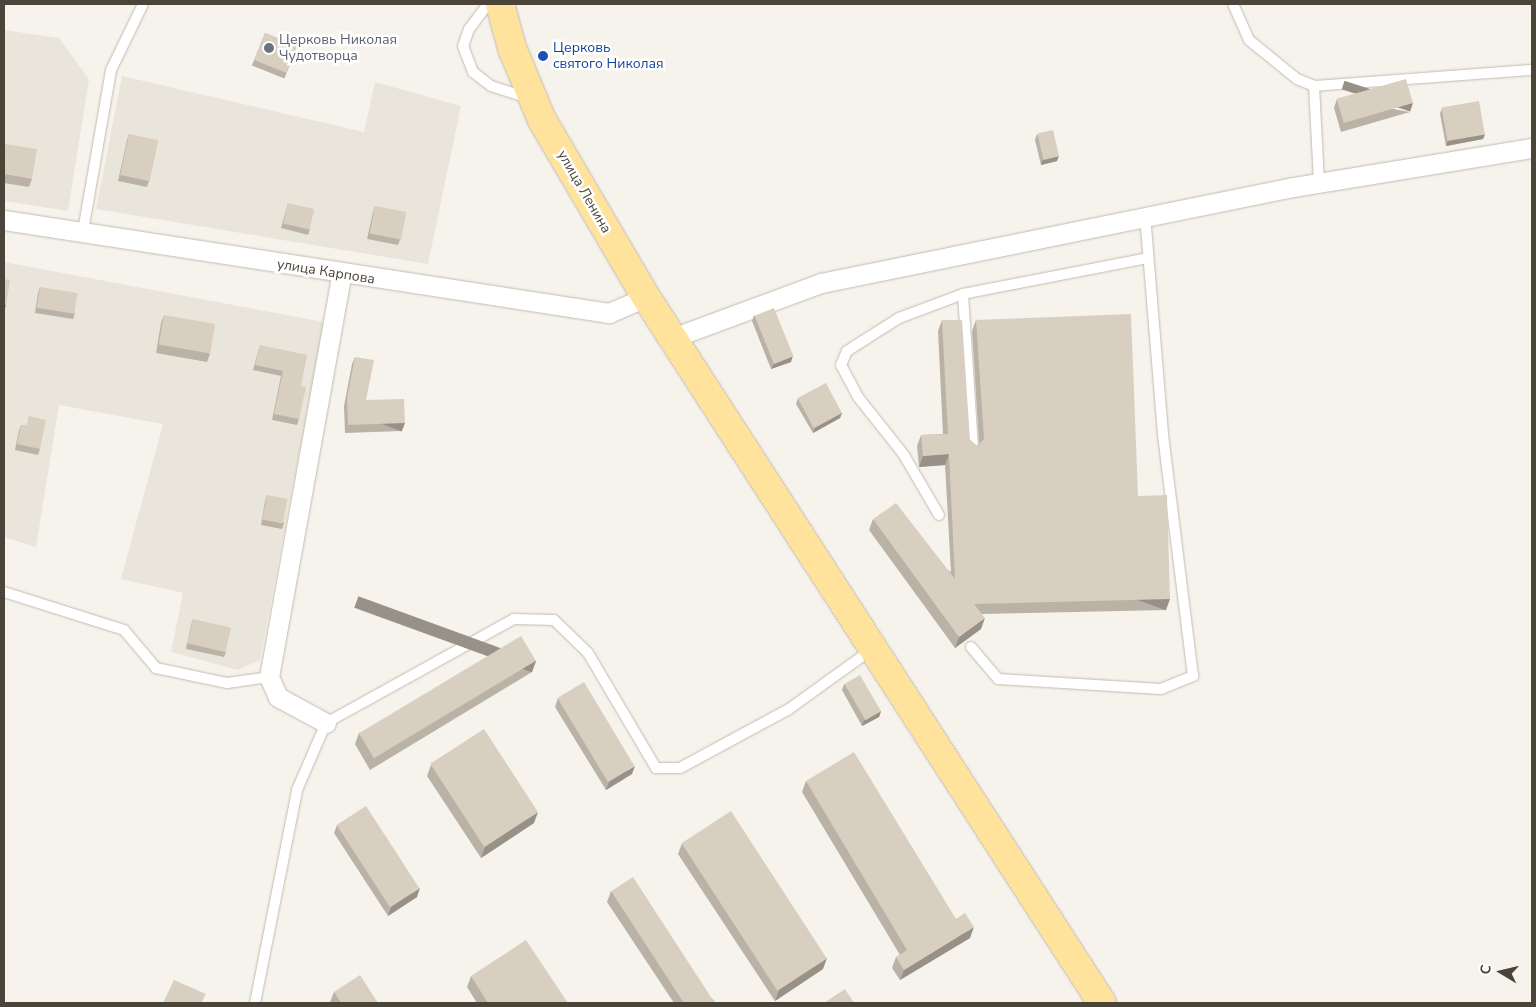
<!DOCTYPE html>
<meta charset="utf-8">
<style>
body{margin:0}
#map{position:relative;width:1536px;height:1007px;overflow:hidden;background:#f6f3ec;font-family:"Nunito Sans",sans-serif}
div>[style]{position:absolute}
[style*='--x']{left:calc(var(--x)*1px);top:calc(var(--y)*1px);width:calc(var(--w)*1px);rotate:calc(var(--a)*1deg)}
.residential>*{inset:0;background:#eae5da}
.roads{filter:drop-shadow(0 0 1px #c2bbae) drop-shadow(0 0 1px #c2bbae)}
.service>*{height:10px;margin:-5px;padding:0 5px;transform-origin:5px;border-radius:5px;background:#fff}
.minor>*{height:19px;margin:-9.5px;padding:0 9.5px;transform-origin:9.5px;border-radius:9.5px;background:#fff}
.primary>*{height:28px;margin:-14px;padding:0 14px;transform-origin:14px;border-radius:14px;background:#ffe39c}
.wall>*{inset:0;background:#bab2a6;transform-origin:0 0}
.shaded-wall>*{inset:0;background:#979187;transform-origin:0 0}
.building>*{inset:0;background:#d8cfc1;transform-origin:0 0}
.dots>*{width:14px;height:14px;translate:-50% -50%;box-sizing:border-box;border:2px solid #fff;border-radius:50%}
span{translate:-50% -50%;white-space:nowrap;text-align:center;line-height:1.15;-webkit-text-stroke:5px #fff;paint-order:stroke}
.worship-label{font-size:14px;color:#5b616d}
.left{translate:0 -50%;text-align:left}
.transit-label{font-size:14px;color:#164399}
.street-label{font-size:14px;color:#4b4439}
.frame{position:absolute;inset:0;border:5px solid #4b4439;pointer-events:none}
.north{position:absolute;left:1476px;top:947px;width:50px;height:50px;-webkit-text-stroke:4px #fff;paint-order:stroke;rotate:279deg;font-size:14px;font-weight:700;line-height:20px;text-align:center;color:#4b4439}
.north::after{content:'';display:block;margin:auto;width:18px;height:22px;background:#4b4439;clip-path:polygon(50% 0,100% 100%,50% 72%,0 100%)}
</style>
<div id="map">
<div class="residential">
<div style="clip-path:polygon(4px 30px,59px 38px,89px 79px,68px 211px,4px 201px)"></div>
<div style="clip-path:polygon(122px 76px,364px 132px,375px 82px,461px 106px,428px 264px,96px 209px)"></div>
<div style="clip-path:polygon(4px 262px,324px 322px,260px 660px,238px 670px,171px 652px,183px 593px,121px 579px,163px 424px,59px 405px,36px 547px,4px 537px)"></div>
</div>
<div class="roads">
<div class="service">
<div style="--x:488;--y:4;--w:31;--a:127"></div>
<div style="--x:469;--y:29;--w:18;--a:109"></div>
<div style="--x:463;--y:46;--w:28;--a:69"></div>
<div style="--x:473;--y:72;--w:23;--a:38"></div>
<div style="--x:491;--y:86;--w:40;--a:18"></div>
<div style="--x:1233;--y:4;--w:39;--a:66"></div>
<div style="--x:1249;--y:40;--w:62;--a:39.1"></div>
<div style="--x:1297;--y:79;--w:18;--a:22"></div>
<div style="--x:1314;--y:86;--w:219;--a:-4.2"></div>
<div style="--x:1314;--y:86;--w:97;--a:87"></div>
<div style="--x:83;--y:231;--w:163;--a:-80.1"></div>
<div style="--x:111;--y:70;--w:73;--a:-64.1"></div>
<div style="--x:963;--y:294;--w:156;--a:86.3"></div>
<div style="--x:939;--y:515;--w:69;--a:-120.3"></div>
<div style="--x:904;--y:455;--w:74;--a:-128.4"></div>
<div style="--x:858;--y:397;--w:36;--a:-118"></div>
<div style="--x:841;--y:365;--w:15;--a:-67"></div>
<div style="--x:847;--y:351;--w:62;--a:-32.4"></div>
<div style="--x:899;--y:318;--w:68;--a:-20.6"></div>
<div style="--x:963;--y:294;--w:188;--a:-11"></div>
<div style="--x:4;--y:592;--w:126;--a:17.6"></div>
<div style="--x:124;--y:630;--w:50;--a:49.9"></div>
<div style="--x:156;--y:668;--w:73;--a:11.9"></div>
<div style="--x:227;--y:683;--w:42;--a:-8.1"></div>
<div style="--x:971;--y:647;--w:42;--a:49.8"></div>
<div style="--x:998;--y:679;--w:163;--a:3.5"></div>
<div style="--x:1161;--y:689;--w:35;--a:-22"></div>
<div style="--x:1193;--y:676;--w:244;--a:-97.1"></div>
<div style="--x:1163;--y:434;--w:218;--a:-94.7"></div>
<div style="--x:255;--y:1003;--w:217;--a:-78.8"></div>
<div style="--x:297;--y:790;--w:73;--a:-66.6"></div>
<div style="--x:326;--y:723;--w:215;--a:-29"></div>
<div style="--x:514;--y:619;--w:40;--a:1.4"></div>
<div style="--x:554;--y:620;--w:47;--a:44.1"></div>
<div style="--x:588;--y:653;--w:134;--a:59.4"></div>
<div style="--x:656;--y:768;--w:24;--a:0"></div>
<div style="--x:680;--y:768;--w:124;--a:-28.4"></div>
<div style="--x:789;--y:709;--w:101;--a:-35.7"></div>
</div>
<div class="minor">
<div style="--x:4;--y:220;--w:612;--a:8.74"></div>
<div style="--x:609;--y:313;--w:40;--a:-23.4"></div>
<div style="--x:672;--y:338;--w:159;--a:-20.3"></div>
<div style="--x:821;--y:283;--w:482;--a:-11.5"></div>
<div style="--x:1293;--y:187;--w:242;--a:-9.3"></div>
<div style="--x:326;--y:723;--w:55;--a:-151.6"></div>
<div style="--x:278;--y:697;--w:22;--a:-114"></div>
<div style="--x:269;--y:677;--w:408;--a:-79.8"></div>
</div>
<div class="primary">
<div style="--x:500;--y:4;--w:46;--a:74.7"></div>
<div style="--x:512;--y:48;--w:78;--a:67.4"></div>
<div style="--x:542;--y:120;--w:205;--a:59.6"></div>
<div style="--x:646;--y:297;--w:840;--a:57.14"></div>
</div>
</div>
<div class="wall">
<div style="left:265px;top:33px;width:35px;height:35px;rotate:22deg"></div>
<div style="clip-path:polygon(1337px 99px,1410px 112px,1341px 132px,1334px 108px)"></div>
<div style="clip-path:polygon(1442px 108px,1485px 134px,1483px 139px,1446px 146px,1440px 114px)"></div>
<div style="clip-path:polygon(129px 134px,149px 181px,147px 187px,118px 181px,127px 140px)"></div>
<div style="clip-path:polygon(1037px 134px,1057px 161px,1041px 165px,1035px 140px)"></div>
<div style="clip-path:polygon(4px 144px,32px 179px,29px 187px,4px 183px)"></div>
<div style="clip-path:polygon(288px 203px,310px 229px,308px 235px,281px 228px)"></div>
<div style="clip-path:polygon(375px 206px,400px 240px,398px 245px,367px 239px,373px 212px)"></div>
<div style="clip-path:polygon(40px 287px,75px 313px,73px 319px,35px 313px,38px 293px)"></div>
<div style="clip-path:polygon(164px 315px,210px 354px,207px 362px,156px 353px,161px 323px)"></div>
<div style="clip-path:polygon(754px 315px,791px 362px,771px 369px,752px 321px)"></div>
<div style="clip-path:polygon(942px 320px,970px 440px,977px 446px,979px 443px,972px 331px,976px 320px,1138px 496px,1166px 610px,982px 614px,981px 629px,955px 648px,869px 530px,873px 519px,951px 572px,945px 465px,919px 467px,917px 446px,921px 435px,943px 434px,938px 331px)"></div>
<div style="clip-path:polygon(260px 345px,301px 386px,299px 419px,297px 425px,272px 420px,281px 376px,253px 370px)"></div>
<div style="clip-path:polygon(355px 357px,366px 400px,402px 431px,345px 433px,344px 406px,352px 364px)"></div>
<div style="clip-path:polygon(798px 398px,842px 413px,840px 418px,813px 433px,796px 404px)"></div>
<div style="clip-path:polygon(29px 416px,40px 449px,38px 455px,15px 450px,19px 430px,21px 425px,27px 426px)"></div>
<div style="clip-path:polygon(267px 495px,284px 523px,282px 529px,261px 525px,265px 501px)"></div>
<div style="clip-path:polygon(193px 619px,226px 652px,224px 657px,186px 649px,191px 625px)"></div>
<div style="clip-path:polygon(536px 661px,532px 672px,370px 770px,355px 744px,359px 733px)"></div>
<div style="clip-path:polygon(844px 684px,881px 711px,879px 717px,862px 726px,842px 690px)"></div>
<div style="clip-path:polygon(558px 698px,632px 774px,606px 790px,555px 707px)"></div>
<div style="clip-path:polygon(431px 765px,534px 823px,481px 858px,427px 776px)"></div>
<div style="clip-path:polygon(806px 781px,956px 919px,970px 938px,900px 980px,892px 968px,896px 957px,900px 955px,802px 792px)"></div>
<div style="clip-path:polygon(337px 825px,417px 897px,388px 916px,334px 833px)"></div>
<div style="clip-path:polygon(682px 843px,823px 969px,775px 1001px,678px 854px)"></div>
<div style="clip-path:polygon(611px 891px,716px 1003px,674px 1003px,607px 902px)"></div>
<div style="clip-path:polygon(471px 976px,568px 1003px,477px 1003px,467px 987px)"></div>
<div style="clip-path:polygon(334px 992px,378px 1003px,330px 1003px,330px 1002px)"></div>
</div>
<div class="shaded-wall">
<div style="left:1413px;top:103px;width:9px;height:72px;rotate:108deg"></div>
<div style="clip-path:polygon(1485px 134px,1483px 139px,1446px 146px,1448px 140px)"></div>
<div style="clip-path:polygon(1059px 156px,1057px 161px,1041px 165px,1043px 159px)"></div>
<div style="clip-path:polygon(4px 305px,6px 305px,4px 311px)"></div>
<div style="clip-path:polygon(793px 356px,791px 362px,771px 369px,774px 364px)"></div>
<div style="clip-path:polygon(842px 413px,840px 418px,813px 433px,815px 428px)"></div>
<div style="left:405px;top:423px;width:9px;height:57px;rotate:111deg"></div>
<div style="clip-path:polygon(949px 454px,945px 465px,919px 467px,923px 456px)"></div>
<div style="left:1170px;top:599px;width:12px;height:196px;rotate:110deg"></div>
<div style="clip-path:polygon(985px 618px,981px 629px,955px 648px,959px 637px)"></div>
<div style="left:536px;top:661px;width:12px;height:189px;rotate:110deg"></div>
<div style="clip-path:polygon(881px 711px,879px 717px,862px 726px,864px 720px)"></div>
<div style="clip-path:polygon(635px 766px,632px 774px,606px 790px,609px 782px)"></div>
<div style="clip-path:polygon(538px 812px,534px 823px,481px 858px,485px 847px)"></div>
<div style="clip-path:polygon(420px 888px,417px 897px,388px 916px,391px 907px)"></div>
<div style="clip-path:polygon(974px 927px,970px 938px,900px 980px,904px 970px)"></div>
<div style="clip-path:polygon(827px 958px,823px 969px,775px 1001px,779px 990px)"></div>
</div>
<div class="building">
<div style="left:265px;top:33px;width:35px;height:29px;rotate:22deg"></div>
<div style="left:1406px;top:79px;width:25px;height:72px;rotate:74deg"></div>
<div style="left:1479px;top:101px;width:34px;height:38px;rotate:80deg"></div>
<div style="left:1053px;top:130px;width:27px;height:16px;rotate:77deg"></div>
<div style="left:129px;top:134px;width:30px;height:42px;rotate:12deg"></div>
<div style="clip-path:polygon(4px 144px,37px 149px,32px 179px,4px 174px)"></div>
<div style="left:288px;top:203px;width:27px;height:21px;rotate:13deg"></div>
<div style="left:375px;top:206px;width:32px;height:28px;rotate:11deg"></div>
<div style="clip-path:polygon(4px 279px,10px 280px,6px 305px,4px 305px)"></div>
<div style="left:40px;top:287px;width:38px;height:21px;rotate:9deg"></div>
<div style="left:774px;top:308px;width:52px;height:21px;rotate:68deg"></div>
<div style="clip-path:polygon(1131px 314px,1138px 496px,1167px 495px,1170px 599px,974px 604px,985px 618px,959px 637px,873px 519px,896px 503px,955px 579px,949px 454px,923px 456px,921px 435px,948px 434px,942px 320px,962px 320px,970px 440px,977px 446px,984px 439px,976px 320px)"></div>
<div style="left:164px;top:315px;width:52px;height:30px;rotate:10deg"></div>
<div style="clip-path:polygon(260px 345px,307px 355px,301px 386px,306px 387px,299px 419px,274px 414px,283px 371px,255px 365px)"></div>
<div style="clip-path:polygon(355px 357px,374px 360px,366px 400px,404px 399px,405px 423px,348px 425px,347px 398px)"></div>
<div style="left:826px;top:383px;width:34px;height:32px;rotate:62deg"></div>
<div style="clip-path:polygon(29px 416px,46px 420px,40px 449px,17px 444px,21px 425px,27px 426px)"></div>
<div style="left:267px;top:495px;width:21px;height:25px;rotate:11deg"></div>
<div style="left:193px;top:619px;width:39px;height:25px;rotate:13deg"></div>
<div style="left:521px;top:636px;width:29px;height:189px;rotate:59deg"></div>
<div style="left:860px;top:675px;width:42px;height:18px;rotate:60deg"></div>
<div style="left:584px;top:682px;width:98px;height:31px;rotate:59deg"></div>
<div style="left:484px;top:729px;width:99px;height:64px;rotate:57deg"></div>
<div style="clip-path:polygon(854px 752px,956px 919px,965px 913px,974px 927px,904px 970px,896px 957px,907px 950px,806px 781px)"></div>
<div style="left:366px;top:806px;width:98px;height:35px;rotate:57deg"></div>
<div style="left:731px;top:811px;width:176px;height:59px;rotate:57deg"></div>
<div style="left:633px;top:877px;width:151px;height:26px;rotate:57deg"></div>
<div style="clip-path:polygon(526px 940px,568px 1003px,488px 1003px,471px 976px)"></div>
<div style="clip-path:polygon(360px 975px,378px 1003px,341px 1003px,334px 992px)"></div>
<div style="clip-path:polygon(174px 980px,206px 994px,201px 1003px,163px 1003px)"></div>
<div style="clip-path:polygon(845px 989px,854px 1003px,824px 1003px)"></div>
</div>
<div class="dots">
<div style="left:269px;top:48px;background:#6b7280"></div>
<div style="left:543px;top:56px;background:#1a4fb4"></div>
</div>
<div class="worship-label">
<span class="left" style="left:279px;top:48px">Церковь Николая<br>Чудотворца</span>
</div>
<div class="transit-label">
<span class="left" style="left:553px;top:56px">Церковь<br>святого Николая</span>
</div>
<div class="street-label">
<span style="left:584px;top:192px;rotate:60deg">улица Ленина</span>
<span style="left:326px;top:272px;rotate:9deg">улица Карпова</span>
</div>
<div class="frame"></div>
<div class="north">С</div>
</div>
